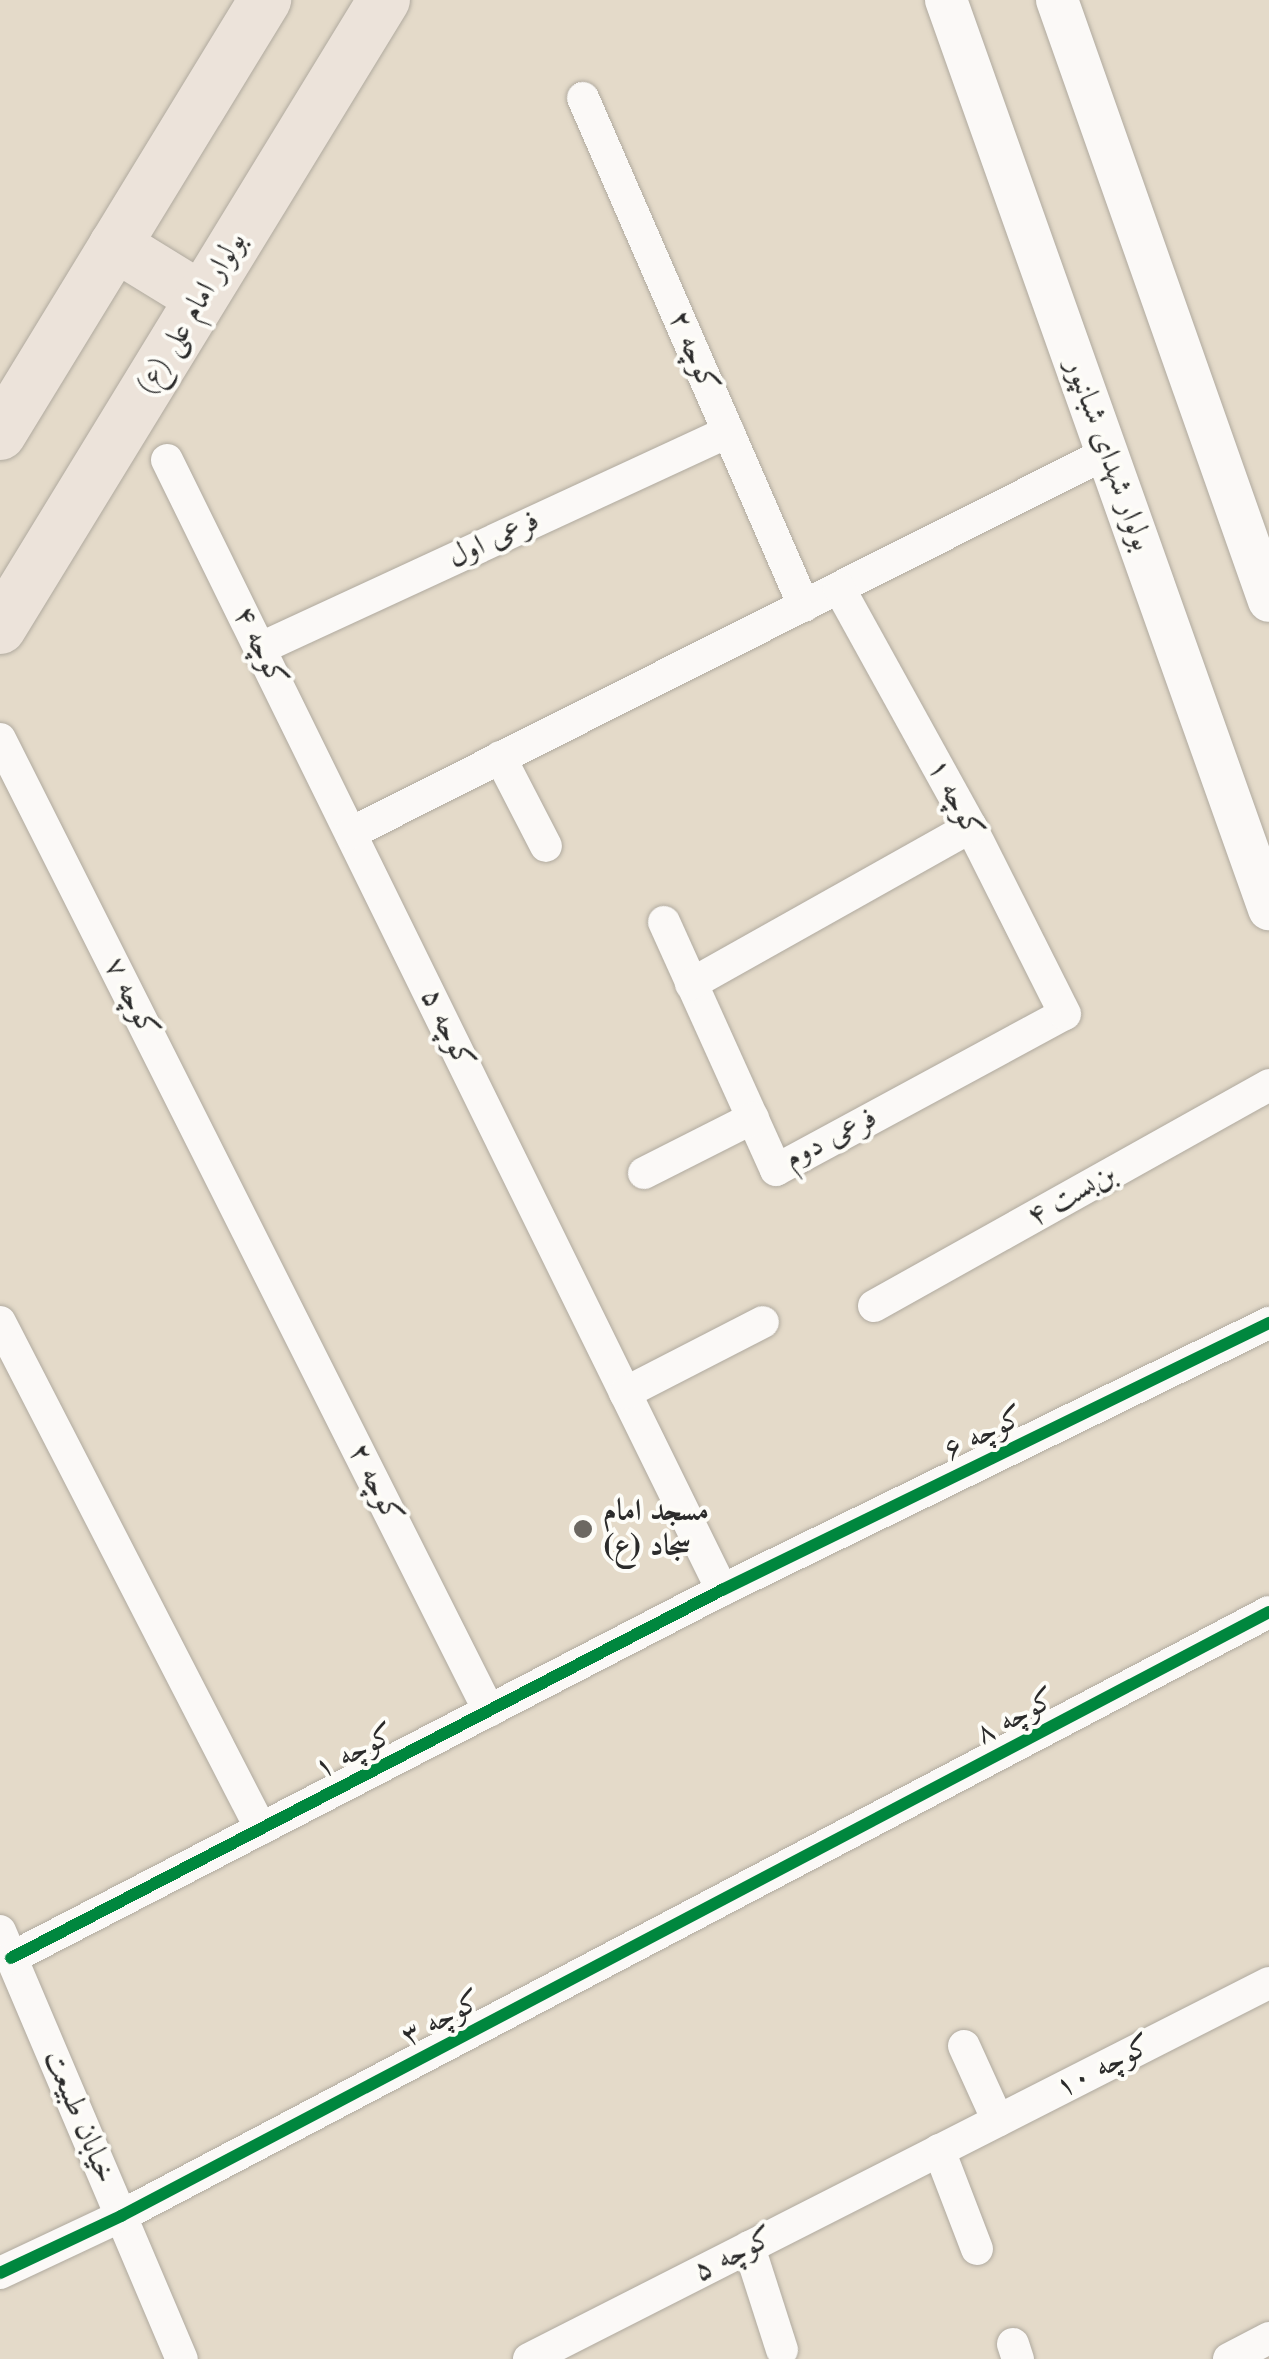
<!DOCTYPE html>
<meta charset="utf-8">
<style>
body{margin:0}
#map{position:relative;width:1269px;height:2359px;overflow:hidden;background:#e4dac9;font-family:"Old Standard TT",Amiri,serif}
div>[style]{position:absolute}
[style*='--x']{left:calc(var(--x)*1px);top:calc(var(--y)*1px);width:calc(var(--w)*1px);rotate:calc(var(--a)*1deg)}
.roads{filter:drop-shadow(0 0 2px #b0aa9f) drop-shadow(0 0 2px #b0aa9f)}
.minor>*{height:32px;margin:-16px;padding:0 16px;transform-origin:16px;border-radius:16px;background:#fbf9f7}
.tertiary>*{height:42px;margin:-21px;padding:0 21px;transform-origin:21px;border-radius:21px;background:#fbf9f7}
.primary>*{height:52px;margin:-26px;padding:0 26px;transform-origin:26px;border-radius:26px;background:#ece3da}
.cycleway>*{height:12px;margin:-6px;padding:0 6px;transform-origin:6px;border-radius:6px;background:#00873e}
.dots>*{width:28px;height:28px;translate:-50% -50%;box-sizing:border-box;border:5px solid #fdfcf7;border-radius:50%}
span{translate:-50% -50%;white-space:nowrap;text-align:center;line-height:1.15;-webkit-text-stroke:8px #fdfcf7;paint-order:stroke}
.street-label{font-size:30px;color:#2b2b2b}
.poi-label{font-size:30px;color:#2b2b2b;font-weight:700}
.left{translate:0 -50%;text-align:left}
</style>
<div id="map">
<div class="roads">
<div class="minor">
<div style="--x:583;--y:98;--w:554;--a:66.49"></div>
<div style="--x:167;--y:460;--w:1259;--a:63.84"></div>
<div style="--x:261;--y:648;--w:515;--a:-24.82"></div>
<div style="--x:0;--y:739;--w:1088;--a:63.29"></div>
<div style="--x:500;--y:757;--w:100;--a:62.7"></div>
<div style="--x:351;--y:833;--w:846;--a:-26.69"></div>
<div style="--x:664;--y:922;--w:272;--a:65.7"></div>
<div style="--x:776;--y:1170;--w:328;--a:-28.4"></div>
<div style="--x:1065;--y:1014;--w:209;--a:-116.7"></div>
<div style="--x:971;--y:827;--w:273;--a:-118.9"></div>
<div style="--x:691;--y:984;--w:321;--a:-29.3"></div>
<div style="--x:644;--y:1173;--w:122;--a:-26.8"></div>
<div style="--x:874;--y:1306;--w:453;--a:-29.2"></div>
<div style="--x:0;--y:1322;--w:570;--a:62.76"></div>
<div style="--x:625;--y:1393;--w:155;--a:-27.2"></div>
<div style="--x:0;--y:1931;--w:465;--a:67"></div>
<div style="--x:11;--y:1958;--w:801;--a:-27.37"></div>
<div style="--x:722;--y:1590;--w:609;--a:-26.02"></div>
<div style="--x:964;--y:2046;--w:82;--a:65.6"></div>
<div style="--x:939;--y:2150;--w:106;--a:69"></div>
<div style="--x:749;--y:2247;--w:108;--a:72.2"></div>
<div style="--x:0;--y:2273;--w:134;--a:-25.2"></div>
<div style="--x:121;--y:2216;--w:1297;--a:-27.75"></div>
<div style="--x:1013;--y:2344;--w:16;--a:72"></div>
<div style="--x:529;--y:2359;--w:830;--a:-26.94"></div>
<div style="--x:1229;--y:2359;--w:45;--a:-27.7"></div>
</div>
<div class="tertiary">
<div style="--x:946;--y:0;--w:965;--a:70.44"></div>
<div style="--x:1057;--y:0;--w:637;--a:70.57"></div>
</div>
<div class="primary">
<div style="--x:115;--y:245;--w:101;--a:31.6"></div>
<div style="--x:0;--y:434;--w:509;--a:-58.59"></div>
<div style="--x:0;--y:628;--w:736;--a:-58.56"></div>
</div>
</div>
<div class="cycleway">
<div style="--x:11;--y:1958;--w:801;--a:-27.37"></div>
<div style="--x:722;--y:1590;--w:609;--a:-26.02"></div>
<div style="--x:0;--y:2273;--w:134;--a:-25.2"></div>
<div style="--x:121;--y:2216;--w:1297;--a:-27.75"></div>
</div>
<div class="dots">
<div style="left:583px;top:1529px;background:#6c6862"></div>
</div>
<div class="street-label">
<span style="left:192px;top:314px;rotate:-59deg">بولوار امام علی (ع)</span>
<span style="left:693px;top:352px;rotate:67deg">کوچه ۲</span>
<span style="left:1108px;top:455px;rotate:70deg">بولوار شهدای شبانپور</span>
<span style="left:494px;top:540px;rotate:-25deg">فرعی اول</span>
<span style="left:260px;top:647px;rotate:64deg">کوچه ۴</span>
<span style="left:955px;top:799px;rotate:62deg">کوچه ۱</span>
<span style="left:131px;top:998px;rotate:63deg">کوچه ۷</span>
<span style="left:447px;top:1029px;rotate:64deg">کوچه ۵</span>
<span style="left:831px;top:1139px;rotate:-27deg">فرعی دوم</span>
<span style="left:1072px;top:1196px;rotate:-29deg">بن‌بست ۴</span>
<span style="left:984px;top:1434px;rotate:-26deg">کوچه ۶</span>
<span style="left:375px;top:1484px;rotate:63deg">کوچه ۲</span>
<span style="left:1016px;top:1717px;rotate:-28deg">کوچه ۸</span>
<span style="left:355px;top:1752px;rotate:-27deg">کوچه ۱</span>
<span style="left:442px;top:2019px;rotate:-28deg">کوچه ۳</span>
<span style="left:1104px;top:2067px;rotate:-27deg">کوچه ۱۰</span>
<span style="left:79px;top:2117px;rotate:67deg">خیابان طبیعت</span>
<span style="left:734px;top:2255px;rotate:-27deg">کوچه ۵</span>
</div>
<div class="poi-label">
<span class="left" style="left:603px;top:1529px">مسجد امام<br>سجاد (ع)</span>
</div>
</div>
